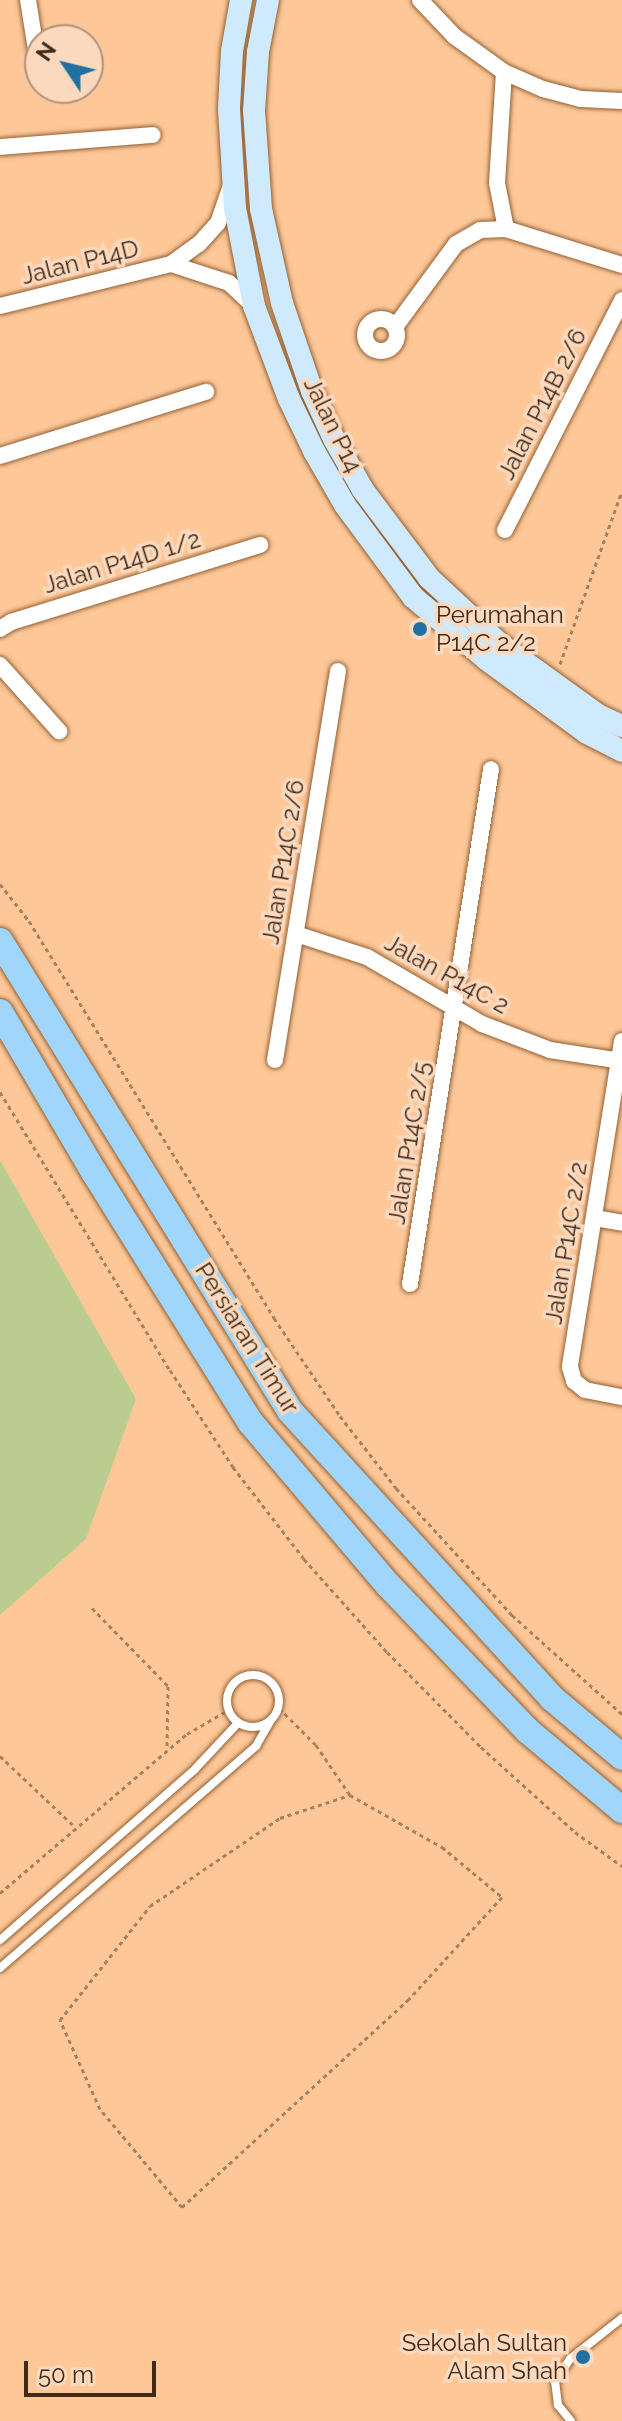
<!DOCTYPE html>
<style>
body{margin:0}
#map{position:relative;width:622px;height:2421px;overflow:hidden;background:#fec798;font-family:Raleway,sans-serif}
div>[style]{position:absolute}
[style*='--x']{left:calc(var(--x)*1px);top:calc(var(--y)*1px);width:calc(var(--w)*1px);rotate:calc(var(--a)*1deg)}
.green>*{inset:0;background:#bbcc90}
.path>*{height:3px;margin-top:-1.5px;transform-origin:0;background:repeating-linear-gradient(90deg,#a8805e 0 4px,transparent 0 8px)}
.roads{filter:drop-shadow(0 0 2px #926134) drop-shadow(0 0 2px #926134)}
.service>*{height:8px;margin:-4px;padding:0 4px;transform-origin:4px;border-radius:4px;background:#fff}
.service>.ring{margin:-4px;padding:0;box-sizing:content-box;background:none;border:8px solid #fff;border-radius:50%}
.minor>*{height:16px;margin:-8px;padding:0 8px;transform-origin:8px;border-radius:8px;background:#fff}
.minor>.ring{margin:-8px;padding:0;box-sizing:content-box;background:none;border:16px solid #fff;border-radius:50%}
.secondary>*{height:22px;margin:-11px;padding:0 11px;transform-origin:11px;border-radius:11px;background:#d0eafd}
.primary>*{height:26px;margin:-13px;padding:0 13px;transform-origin:13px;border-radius:13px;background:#a0d6fb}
.dots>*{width:22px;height:22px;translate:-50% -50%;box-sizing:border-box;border:4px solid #fbd9be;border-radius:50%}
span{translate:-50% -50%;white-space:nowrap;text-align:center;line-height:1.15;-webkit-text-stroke:7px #fbd9be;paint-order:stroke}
.street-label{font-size:24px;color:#402b18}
.poi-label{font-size:24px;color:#402b18}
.left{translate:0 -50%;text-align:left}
.right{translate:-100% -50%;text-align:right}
.north{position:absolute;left:24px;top:24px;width:80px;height:80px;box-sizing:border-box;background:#fbd9be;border:2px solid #b0937c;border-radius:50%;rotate:305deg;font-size:22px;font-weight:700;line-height:32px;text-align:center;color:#402b18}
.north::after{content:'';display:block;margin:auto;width:28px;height:36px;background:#2070a2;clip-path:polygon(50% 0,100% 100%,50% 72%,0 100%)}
.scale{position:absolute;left:24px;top:2361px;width:132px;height:36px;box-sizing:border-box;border:4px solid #402b18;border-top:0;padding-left:10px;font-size:24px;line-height:28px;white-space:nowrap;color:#402b18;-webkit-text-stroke:6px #fbd9be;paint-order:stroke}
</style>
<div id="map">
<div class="green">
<div style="clip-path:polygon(0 1160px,136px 1399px,86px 1539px,0 1615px)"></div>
</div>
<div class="path">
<div style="--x:560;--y:664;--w:184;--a:-70.3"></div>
<div style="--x:0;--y:884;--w:47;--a:51.9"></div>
<div style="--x:29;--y:921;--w:467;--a:58.3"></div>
<div style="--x:274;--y:1318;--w:118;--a:56"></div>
<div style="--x:340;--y:1416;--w:91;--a:52.1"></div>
<div style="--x:396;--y:1488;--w:172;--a:47.6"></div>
<div style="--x:512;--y:1615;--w:148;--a:42"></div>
<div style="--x:0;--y:1092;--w:326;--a:58.6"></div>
<div style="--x:170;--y:1370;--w:116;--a:57"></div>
<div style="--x:233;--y:1467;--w:116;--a:52.3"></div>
<div style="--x:304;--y:1559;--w:125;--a:48.3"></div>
<div style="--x:387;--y:1652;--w:134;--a:45.3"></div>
<div style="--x:481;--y:1747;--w:127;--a:42.1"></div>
<div style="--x:575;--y:1832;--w:58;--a:35.9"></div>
<div style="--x:92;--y:1608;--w:109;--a:45.7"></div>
<div style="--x:168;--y:1686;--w:63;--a:90.9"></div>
<div style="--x:279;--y:1708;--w:52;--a:45"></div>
<div style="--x:316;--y:1745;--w:60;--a:55.8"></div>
<div style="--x:350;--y:1795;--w:106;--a:29.5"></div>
<div style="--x:442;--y:1847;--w:78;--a:39.8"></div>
<div style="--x:502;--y:1897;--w:138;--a:132.4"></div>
<div style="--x:409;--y:1999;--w:308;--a:137.5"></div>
<div style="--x:182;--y:2207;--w:128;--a:-129.9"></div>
<div style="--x:100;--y:2109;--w:98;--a:-114.2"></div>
<div style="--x:60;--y:2020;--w:145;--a:-51.7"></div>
<div style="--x:150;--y:1906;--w:157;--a:-34.1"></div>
<div style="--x:280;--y:1818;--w:74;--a:-18.2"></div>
<div style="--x:0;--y:1756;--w:103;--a:43.4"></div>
<div style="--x:0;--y:1893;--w:245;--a:-40.4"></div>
<div style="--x:187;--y:1734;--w:48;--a:-30.3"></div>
</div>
<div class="roads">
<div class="service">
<div class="ring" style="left:227px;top:1675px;width:44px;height:44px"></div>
<div style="--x:0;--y:1940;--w:259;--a:-41.2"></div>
<div style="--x:195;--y:1769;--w:63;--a:-46.9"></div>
<div style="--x:0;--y:1968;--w:339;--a:-40.9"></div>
<div style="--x:256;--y:1746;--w:28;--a:-60"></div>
<div style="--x:571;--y:2421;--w:21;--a:-129"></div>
<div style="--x:558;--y:2405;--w:23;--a:-97"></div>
<div style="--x:555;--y:2382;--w:27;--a:-57"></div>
<div style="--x:570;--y:2359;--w:66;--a:-38.3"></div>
</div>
<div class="minor">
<div style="--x:28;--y:0;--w:51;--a:80.9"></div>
<div style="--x:420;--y:0;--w:50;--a:46.6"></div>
<div style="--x:454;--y:36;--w:62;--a:35.8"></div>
<div style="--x:504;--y:72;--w:43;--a:23.6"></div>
<div style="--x:543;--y:89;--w:39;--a:15"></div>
<div style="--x:581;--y:99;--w:41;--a:2.8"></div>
<div style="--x:504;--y:72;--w:111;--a:93.6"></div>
<div style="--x:497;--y:183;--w:47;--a:78.9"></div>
<div style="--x:0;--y:147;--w:153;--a:-4.5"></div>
<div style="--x:171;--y:264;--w:61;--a:18.1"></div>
<div style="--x:229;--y:283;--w:34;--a:43"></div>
<div style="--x:0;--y:306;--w:176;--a:-13.8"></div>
<div style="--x:171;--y:264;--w:34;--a:-36"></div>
<div style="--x:199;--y:244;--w:28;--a:-48"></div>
<div style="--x:218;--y:223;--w:39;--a:-71"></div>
<div class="ring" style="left:365px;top:319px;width:16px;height:16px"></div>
<div style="--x:395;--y:327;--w:103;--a:-53.7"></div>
<div style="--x:456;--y:244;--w:28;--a:-30"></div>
<div style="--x:480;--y:230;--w:26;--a:-2"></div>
<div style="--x:506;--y:229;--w:121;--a:17.2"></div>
<div style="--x:0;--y:456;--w:216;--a:-17.3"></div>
<div style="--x:505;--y:530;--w:258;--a:-63"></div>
<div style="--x:0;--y:629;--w:13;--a:-32"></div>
<div style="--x:11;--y:622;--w:261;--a:-17.2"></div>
<div style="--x:0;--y:665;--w:89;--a:48.2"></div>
<div style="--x:296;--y:934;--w:75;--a:17.9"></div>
<div style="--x:367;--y:957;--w:133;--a:30.2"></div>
<div style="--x:482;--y:1024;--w:73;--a:20.9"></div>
<div style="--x:550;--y:1050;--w:73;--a:8.7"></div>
<div style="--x:622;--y:1041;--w:330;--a:99.1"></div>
<div style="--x:570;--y:1367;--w:15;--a:74"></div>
<div style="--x:574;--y:1381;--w:14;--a:39"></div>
<div style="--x:585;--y:1390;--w:38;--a:11"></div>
<div style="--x:275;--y:1060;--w:394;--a:-80.8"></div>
<div style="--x:595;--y:1218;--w:27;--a:10"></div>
<div style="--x:410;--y:1284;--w:521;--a:-81.06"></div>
</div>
<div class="secondary">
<div style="--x:241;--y:0;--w:52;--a:100"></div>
<div style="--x:232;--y:51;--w:58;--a:93"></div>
<div style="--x:229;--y:109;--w:99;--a:86.5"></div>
<div style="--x:235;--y:208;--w:100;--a:79"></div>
<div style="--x:254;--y:306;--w:99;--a:69.4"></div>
<div style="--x:289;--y:399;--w:58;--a:64.3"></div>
<div style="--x:314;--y:451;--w:62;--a:60.1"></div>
<div style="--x:345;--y:505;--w:114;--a:53.5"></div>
<div style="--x:413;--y:597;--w:96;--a:40.3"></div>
<div style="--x:486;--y:659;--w:125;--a:36.2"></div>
<div style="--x:587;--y:733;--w:39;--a:27"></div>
<div style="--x:268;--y:0;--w:53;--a:100.9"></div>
<div style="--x:258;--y:52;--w:59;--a:93.9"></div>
<div style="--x:254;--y:111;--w:98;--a:85.9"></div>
<div style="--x:261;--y:209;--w:96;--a:77.4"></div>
<div style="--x:282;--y:303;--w:93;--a:71.2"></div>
<div style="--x:312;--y:391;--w:53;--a:65.4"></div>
<div style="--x:334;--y:439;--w:59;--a:60.4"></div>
<div style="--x:363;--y:490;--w:110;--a:53.1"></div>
<div style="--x:429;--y:578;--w:98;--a:42.9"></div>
<div style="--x:501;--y:645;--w:120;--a:35.8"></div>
<div style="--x:598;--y:715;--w:26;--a:25"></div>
</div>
<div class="primary">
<div style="--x:0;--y:941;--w:552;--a:58.32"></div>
<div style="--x:290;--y:1411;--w:390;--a:47.6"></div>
<div style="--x:553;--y:1699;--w:90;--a:40"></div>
<div style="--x:0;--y:1012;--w:186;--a:59.6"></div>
<div style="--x:94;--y:1172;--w:296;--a:58"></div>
<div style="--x:251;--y:1423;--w:212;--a:49.8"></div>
<div style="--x:388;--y:1585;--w:202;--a:46.2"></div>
<div style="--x:528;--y:1731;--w:123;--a:40"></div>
</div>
</div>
<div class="dots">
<div style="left:420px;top:629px;background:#2070a2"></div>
<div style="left:583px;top:2357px;background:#2070a2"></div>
</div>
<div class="street-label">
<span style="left:80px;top:262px;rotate:-14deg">Jalan P14D</span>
<span style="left:542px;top:404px;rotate:-63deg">Jalan P14B 2/6</span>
<span style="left:333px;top:425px;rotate:64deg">Jalan P14</span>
<span style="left:122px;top:562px;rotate:-17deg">Jalan P14D 1/2</span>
<span style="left:283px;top:862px;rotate:-81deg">Jalan P14C 2/6</span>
<span style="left:447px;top:974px;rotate:29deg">Jalan P14C 2</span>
<span style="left:409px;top:1143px;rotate:-81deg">Jalan P14C 2/5</span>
<span style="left:566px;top:1243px;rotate:-81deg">Jalan P14C 2/2</span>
<span style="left:247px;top:1338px;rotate:58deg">Persiaran Timur</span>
</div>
<div class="poi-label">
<span class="left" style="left:436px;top:629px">Perumahan<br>P14C 2/2</span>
<span class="right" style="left:567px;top:2357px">Sekolah Sultan<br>Alam Shah</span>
</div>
<div class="north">N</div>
<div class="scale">50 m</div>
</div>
